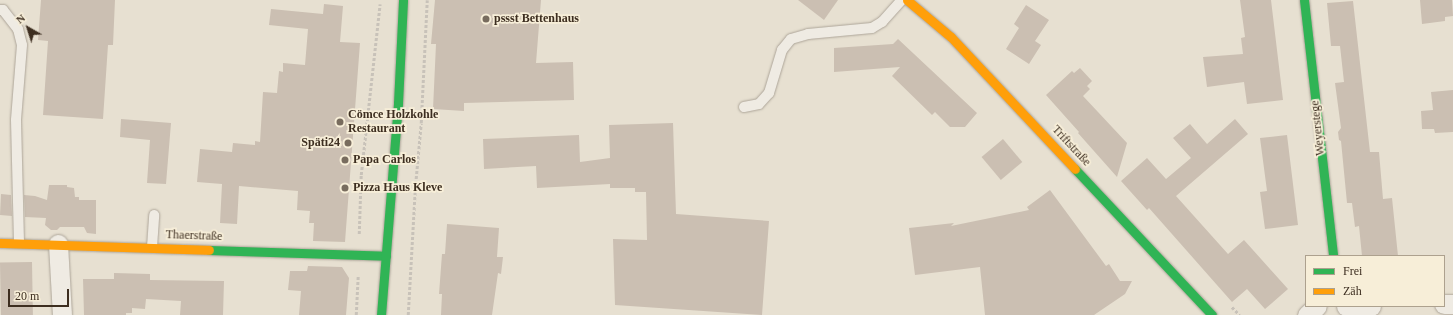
<!DOCTYPE html>
<meta charset="utf-8">
<style>
body{margin:0}
#map{position:relative;width:1453px;height:315px;overflow:hidden;background:#e7e0d1;font-family:Georgia,serif}
div>[style]{position:absolute}
[style*='--x']{left:calc(var(--x)*1px);top:calc(var(--y)*1px);width:calc(var(--w)*1px);rotate:calc(var(--a)*1deg)}
.building>*{inset:0;background:#cbbfb2;transform-origin:0 0}
.path>*{height:2.5px;margin-top:-1.25px;transform-origin:0;background:repeating-linear-gradient(90deg,#c8c2b9 0 3px,transparent 0 5px)}
.roads{filter:drop-shadow(0 0 1px #ada599) drop-shadow(0 0 1px #ada599)}
.lane>*{height:10px;margin:-5px;padding:0 5px;transform-origin:5px;border-radius:5px;background:#efebe3}
.street>*{height:19px;margin:-9.5px;padding:0 9.5px;transform-origin:9.5px;border-radius:9.5px;background:#efebe3}
.fast>*{height:9px;margin:-4.5px;padding:0 4.5px;transform-origin:4.5px;border-radius:4.5px;background:#30b455}
.slow>*{height:9px;margin:-4.5px;padding:0 4.5px;transform-origin:4.5px;border-radius:4.5px;background:#ff9f0a}
.dots>*{width:11px;height:11px;translate:-50% -50%;box-sizing:border-box;border:2px solid #f7eed8;border-radius:50%}
span{translate:-50% -50%;white-space:nowrap;text-align:center;line-height:1.15;-webkit-text-stroke:3.5px #f7eed8;paint-order:stroke}
.poi-label{font-size:12px;color:#3d2e20;font-weight:700}
.left{translate:0 -50%;text-align:left}
.right{translate:-100% -50%;text-align:right}
.street-label{font-size:12px;color:#3d2e20}
.legend{position:absolute;left:1305px;top:255px;width:140px;height:52px;box-sizing:border-box;background:#f7eed8;border:1px solid #ada18e;margin:0;padding:5px 7px;list-style:none;font-size:12px;color:#3d2e20}
.legend li{display:flex;align-items:center;gap:8px;height:20px}
.legend b{width:20px;border:1px solid #ada18e}
.north{position:absolute;left:8px;top:8px;width:40px;height:40px;-webkit-text-stroke:3px #f7eed8;paint-order:stroke;rotate:321deg;font-size:11px;font-weight:700;line-height:16px;text-align:center;color:#3d2e20}
.north::after{content:'';display:block;margin:auto;width:14px;height:18px;background:#3d2e20;clip-path:polygon(50% 0,100% 100%,50% 72%,0 100%)}
.scale{position:absolute;left:8px;top:289px;width:61px;height:18px;box-sizing:border-box;border:2px solid #3d2e20;border-top:0;padding-left:5px;font-size:12px;line-height:14px;white-space:nowrap;color:#3d2e20;-webkit-text-stroke:3px #f7eed8;paint-order:stroke}
</style>
<div id="map">
<div class="building">
<div style="clip-path:polygon(41px 0,115px 0,113px 45px,108px 45px,103px 119px,43px 115px,48px 41px,38px 40px)"></div>
<div style="clip-path:polygon(435px 0,541px 0,536px 63px,573px 62px,574px 100px,464px 103px,464px 111px,433px 109px,436px 44px,431px 44px)"></div>
<div style="clip-path:polygon(798px 0,838px 0,824px 20px)"></div>
<div style="clip-path:polygon(1240px 0,1271px 0,1283px 100px,1247px 104px,1244px 82px,1207px 87px,1203px 57px,1243px 54px,1241px 38px,1245px 37px)"></div>
<div style="clip-path:polygon(1420px 0,1452px 0,1453px 16px,1445px 17px,1445px 21px,1422px 24px)"></div>
<div style="clip-path:polygon(1353px 1px,1370px 152px,1379px 152px,1383px 199px,1392px 198px,1398px 256px,1362px 256px,1359px 226px,1355px 227px,1352px 203px,1347px 203px,1341px 141px,1339px 140px,1338px 132px,1341px 128px,1335px 83px,1344px 82px,1340px 46px,1331px 46px,1327px 3px)"></div>
<div style="clip-path:polygon(324px 4px,343px 6px,340px 42px,360px 43px,345px 242px,313px 241px,314px 223px,309px 223px,310px 211px,297px 210px,298px 191px,239px 186px,237px 224px,220px 223px,222px 184px,197px 182px,200px 149px,232px 152px,233px 143px,255px 145px,255px 141px,260px 142px,263px 92px,277px 93px,279px 71px,283px 72px,283px 63px,305px 65px,308px 29px,269px 25px,271px 9px,323px 14px)"></div>
<div style="clip-path:polygon(1026px 5px,1049px 20px,1035px 41px,1041px 45px,1029px 64px,1006px 49px,1019px 28px,1014px 24px)"></div>
<div style="clip-path:polygon(898px 39px,977px 113px,965px 127px,950px 127px,935px 112px,932px 115px,892px 76px,900px 67px,834px 72px,834px 48px,893px 44px)"></div>
<div style="clip-path:polygon(1080px 68px,1092px 81px,1087px 86px,1090px 89px,1083px 96px,1127px 143px,1117px 177px,1078px 133px,1079px 132px,1046px 95px,1072px 71px,1074px 73px)"></div>
<div style="clip-path:polygon(1453px 90px,1453px 132px,1435px 133px,1434px 129px,1422px 129px,1421px 111px,1433px 110px,1431px 92px)"></div>
<div style="clip-path:polygon(121px 119px,171px 123px,166px 184px,147px 183px,150px 140px,120px 137px)"></div>
<div style="clip-path:polygon(1235px 119px,1248px 134px,1176px 196px,1228px 254px,1244px 240px,1288px 289px,1265px 309px,1247px 289px,1232px 302px,1149px 208px,1147px 210px,1121px 181px,1147px 158px,1166px 179px,1191px 158px,1173px 138px,1190px 124px,1207px 144px)"></div>
<div style="clip-path:polygon(673px 123px,676px 214px,769px 221px,762px 315px,615px 305px,613px 239px,647px 240px,646px 192px,635px 192px,635px 188px,610px 188px,610px 184px,537px 188px,536px 166px,484px 169px,483px 139px,579px 135px,580px 162px,610px 158px,609px 125px)"></div>
<div style="clip-path:polygon(1287px 135px,1298px 225px,1265px 229px,1260px 192px,1267px 191px,1260px 138px)"></div>
<div style="left:1003px;top:139px;width:30px;height:28px;rotate:50deg"></div>
<div style="clip-path:polygon(49px 185px,67px 185px,67px 187px,74px 188px,75px 197px,79px 197px,79px 200px,96px 200px,96px 234px,87px 233px,84px 227px,60px 227px,57px 230px,51px 230px,45px 225px,46px 218px,25px 217px,24px 195px,35px 196px,47px 200px)"></div>
<div style="clip-path:polygon(1050px 190px,1106px 266px,1109px 264px,1120px 281px,1132px 281px,1125px 294px,1094px 315px,985px 315px,980px 267px,915px 275px,909px 228px,954px 223px,951px 226px,1029px 210px,1027px 207px)"></div>
<div style="clip-path:polygon(1px 194px,11px 195px,12px 216px,0 215px)"></div>
<div style="clip-path:polygon(447px 224px,499px 228px,497px 257px,503px 257px,501px 274px,498px 273px,492px 315px,441px 315px,442px 294px,439px 294px,442px 254px,445px 254px)"></div>
<div style="left:32px;top:262px;width:53px;height:32px;rotate:89deg"></div>
<div style="clip-path:polygon(308px 266px,342px 267px,349px 278px,346px 315px,299px 315px,301px 291px,288px 290px,290px 271px,307px 271px)"></div>
<div style="clip-path:polygon(114px 273px,150px 274px,150px 280px,224px 281px,223px 315px,180px 315px,181px 301px,146px 299px,145px 309px,132px 308px,132px 313px,126px 313px,126px 315px,84px 315px,83px 279px,114px 279px)"></div>
</div>
<div class="path">
<div style="--x:359;--y:234;--w:59;--a:-88.1"></div>
<div style="--x:361;--y:175;--w:172;--a:-83.7"></div>
<div style="--x:1232;--y:307;--w:11;--a:45"></div>
<div style="--x:356;--y:315;--w:40;--a:-87.1"></div>
<div style="--x:408;--y:315;--w:126;--a:-86.8"></div>
<div style="--x:415;--y:189;--w:66;--a:-84.8"></div>
<div style="--x:421;--y:123;--w:123;--a:-87.2"></div>
</div>
<div class="roads">
<div class="lane">
<div style="--x:0;--y:10;--w:3;--a:0"></div>
<div style="--x:3;--y:10;--w:24;--a:52"></div>
<div style="--x:18;--y:29;--w:16;--a:76"></div>
<div style="--x:22;--y:45;--w:75;--a:94.6"></div>
<div style="--x:16;--y:120;--w:123;--a:88.6"></div>
<div style="--x:744;--y:107;--w:15;--a:-11"></div>
<div style="--x:759;--y:104;--w:15;--a:-48"></div>
<div style="--x:769;--y:93;--w:45;--a:-73.2"></div>
<div style="--x:782;--y:50;--w:14;--a:-51"></div>
<div style="--x:791;--y:39;--w:18;--a:-16"></div>
<div style="--x:808;--y:34;--w:64;--a:-5.4"></div>
<div style="--x:872;--y:28;--w:12;--a:-31"></div>
<div style="--x:882;--y:22;--w:30;--a:-48"></div>
<div style="--x:152;--y:247;--w:32;--a:-86"></div>
</div>
<div class="street">
<div style="--x:58;--y:244;--w:71;--a:86.8"></div>
<div style="--x:1444;--y:304;--w:9;--a:0"></div>
<div style="--x:1346;--y:306;--w:25;--a:0"></div>
<div style="--x:1307;--y:315;--w:13;--a:-42"></div>
</div>
<div class="fast">
<div style="--x:1304;--y:0;--w:258;--a:83.5"></div>
<div style="--x:1075;--y:169;--w:200;--a:46.8"></div>
<div style="--x:209;--y:250;--w:177;--a:1.9"></div>
<div style="--x:381;--y:315;--w:213;--a:-85.4"></div>
<div style="--x:398;--y:103;--w:103;--a:-87.2"></div>
</div>
<div class="slow">
<div style="--x:907;--y:0;--w:57;--a:40.1"></div>
<div style="--x:951;--y:37;--w:181;--a:46.8"></div>
<div style="--x:0;--y:243;--w:209;--a:1.9"></div>
</div>
</div>
<div class="dots">
<div style="left:486px;top:19px;background:#786c5e"></div>
<div style="left:340px;top:122px;background:#786c5e"></div>
<div style="left:348px;top:143px;background:#786c5e"></div>
<div style="left:345px;top:160px;background:#786c5e"></div>
<div style="left:345px;top:188px;background:#786c5e"></div>
</div>
<div class="poi-label">
<span class="left" style="left:494px;top:19px">pssst Bettenhaus</span>
<span class="left" style="left:348px;top:122px">Cömce Holzkohle<br>Restaurant</span>
<span class="right" style="left:340px;top:143px">Späti24</span>
<span class="left" style="left:353px;top:160px">Papa Carlos</span>
<span class="left" style="left:353px;top:188px">Pizza Haus Kleve</span>
</div>
<div class="street-label">
<span style="left:1318px;top:128px;rotate:-96deg">Weyerstege</span>
<span style="left:1071px;top:146px;rotate:47deg">Triftstraße</span>
<span style="left:194px;top:236px;rotate:2deg">Thaerstraße</span>
</div>
<ul class="legend">
<li><b style="height:5px;background:#30b455"></b>Frei</li>
<li><b style="height:5px;background:#ff9f0a"></b>Zäh</li>
</ul>
<div class="north">N</div>
<div class="scale">20 m</div>
</div>
